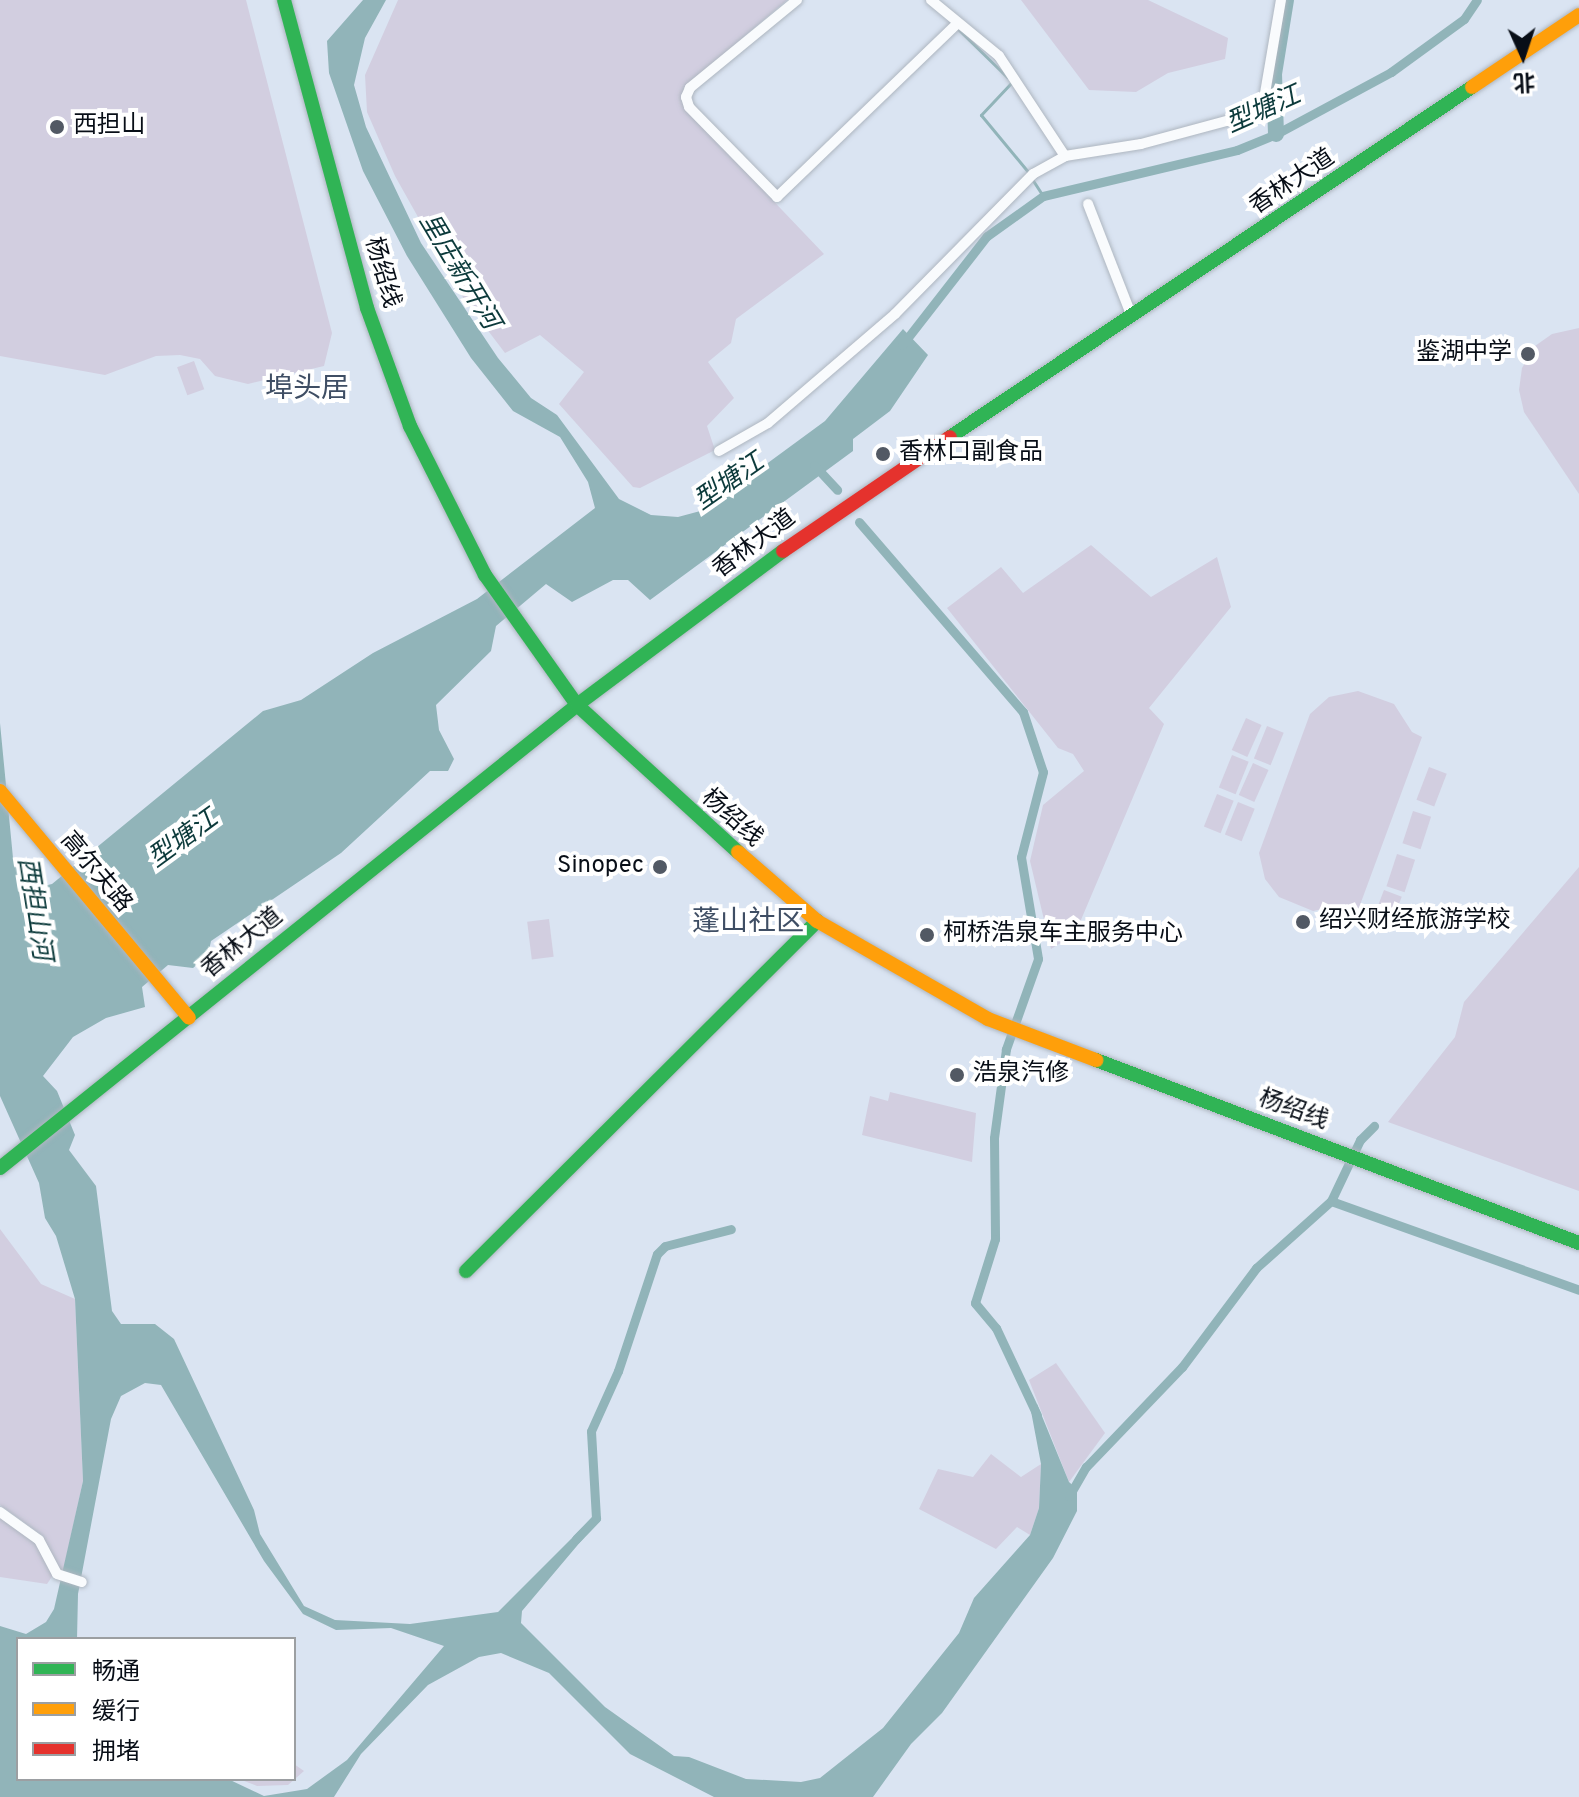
<!DOCTYPE html>
<meta charset="utf-8">
<style>
body{margin:0}
#map{position:relative;width:1579px;height:1797px;overflow:hidden;background:#dae4f2;font-family:Overpass,"Noto Sans SC",sans-serif}
div>[style]{position:absolute}
[style*='--x']{left:calc(var(--x)*1px);top:calc(var(--y)*1px);width:calc(var(--w)*1px);rotate:calc(var(--a)*1deg)}
.green>*{inset:0;background:#d2cee0;transform-origin:0 0}
.water>*{inset:0;background:#91b4b9}
.stream>*{height:3px;margin:-1.5px;padding:0 1.5px;transform-origin:1.5px;border-radius:1.5px;background:#91b4b9}
.canal>*{height:9px;margin:-4.5px;padding:0 4.5px;transform-origin:4.5px;border-radius:4.5px;background:#91b4b9}
.river>*{height:16px;margin:-8px;padding:0 8px;transform-origin:8px;border-radius:8px;background:#91b4b9}
.roads{filter:drop-shadow(0 0 2px #aeb6c0) drop-shadow(0 0 2px #aeb6c0)}
.street>*{height:10px;margin:-5px;padding:0 5px;transform-origin:5px;border-radius:5px;background:#f9fbfd}
.fast>*{height:14px;margin:-7px;padding:0 7px;transform-origin:7px;border-radius:7px;background:#30b455}
.slow>*{height:14px;margin:-7px;padding:0 7px;transform-origin:7px;border-radius:7px;background:#ff9f0a}
.jam>*{height:14px;margin:-7px;padding:0 7px;transform-origin:7px;border-radius:7px;background:#e5322d}
.dots>*{width:22px;height:22px;translate:-50% -50%;box-sizing:border-box;border:4px solid #fff;border-radius:50%}
span{translate:-50% -50%;white-space:nowrap;text-align:center;line-height:1.15;-webkit-text-stroke:8px #fff;paint-order:stroke}
.poi-label{font-size:24px;color:#080e17}
.left{translate:0 -50%;text-align:left}
.right{translate:-100% -50%;text-align:right}
.street-label{font-size:24px;color:#080e17}
.water-label{font-size:26px;color:#0c3a3b;font-style:italic}
.quarter-label{font-size:28px;color:#3f4e64}
.legend{position:absolute;left:16px;top:1637px;width:280px;height:144px;box-sizing:border-box;background:#fff;border:2px solid #9c9fa2;margin:0;padding:10px 14px;list-style:none;font-size:24px;color:#080e17}
.legend li{display:flex;align-items:center;gap:16px;height:40px}
.legend b{width:40px;border:2px solid #9c9fa2}
.north{position:absolute;left:1483px;top:16px;width:80px;height:80px;-webkit-text-stroke:6px #fff;paint-order:stroke;rotate:177deg;font-size:22px;font-weight:700;line-height:32px;text-align:center;color:#080e17}
.north::after{content:'';display:block;margin:auto;width:28px;height:36px;background:#080e17;clip-path:polygon(50% 0,100% 100%,50% 72%,0 100%)}
</style>
<div id="map">
<div class="green">
<div style="clip-path:polygon(0 0,246px 0,332px 333px,324px 366px,248px 384px,215px 376px,200px 359px,180px 355px,156px 356px,105px 375px,0 356px)"></div>
<div style="clip-path:polygon(398px 0,787px 0,685px 87px,681px 96px,685px 108px,824px 254px,736px 319px,731px 343px,708px 362px,734px 398px,707px 426px,715px 450px,640px 488px,633px 487px,559px 404px,584px 372px,540px 335px,505px 353px,464px 299px,395px 176px,367px 112px,365px 75px)"></div>
<div style="clip-path:polygon(1021px 0,1148px 0,1228px 38px,1225px 59px,1168px 73px,1136px 92px,1089px 90px)"></div>
<div style="clip-path:polygon(1579px 328px,1579px 494px,1524px 412px,1519px 390px,1522px 368px,1535px 346px,1552px 334px)"></div>
<div style="left:194px;top:361px;width:30px;height:18px;rotate:70deg"></div>
<div style="clip-path:polygon(1091px 545px,1151px 597px,1217px 557px,1231px 607px,1149px 708px,1164px 724px,1075px 934px,1051px 949px,1030px 861px,1043px 805px,1084px 771px,1073px 754px,1058px 748px,947px 608px,1001px 567px,1023px 593px)"></div>
<div style="clip-path:polygon(1358px 691px,1394px 704px,1412px 732px,1422px 737px,1353px 924px,1341px 920px,1346px 904px,1313px 911px,1279px 897px,1265px 879px,1259px 853px,1310px 714px,1329px 697px)"></div>
<div style="left:1246px;top:718px;width:17px;height:35px;rotate:24deg"></div>
<div style="left:1267px;top:726px;width:18px;height:35px;rotate:22deg"></div>
<div style="left:1232px;top:755px;width:18px;height:35px;rotate:22deg"></div>
<div style="left:1253px;top:763px;width:17px;height:35px;rotate:24deg"></div>
<div style="left:1429px;top:767px;width:19px;height:35px;rotate:21deg"></div>
<div style="left:1217px;top:794px;width:18px;height:35px;rotate:22deg"></div>
<div style="left:1238px;top:802px;width:18px;height:35px;rotate:22deg"></div>
<div style="left:1413px;top:811px;width:19px;height:34px;rotate:18deg"></div>
<div style="left:1397px;top:854px;width:19px;height:34px;rotate:18deg"></div>
<div style="clip-path:polygon(1579px 867px,1579px 1191px,1388px 1122px,1455px 1037px,1464px 1002px)"></div>
<div style="left:1384px;top:890px;width:19px;height:35px;rotate:21deg"></div>
<div style="left:549px;top:919px;width:38px;height:22px;rotate:83deg"></div>
<div style="clip-path:polygon(890px 1092px,976px 1113px,972px 1162px,862px 1135px,870px 1096px,888px 1101px)"></div>
<div style="clip-path:polygon(0 1229px,41px 1284px,75px 1299px,83px 1481px,63px 1572px,58px 1572px,43px 1536px,0 1505px)"></div>
<div style="clip-path:polygon(1056px 1363px,1105px 1433px,1069px 1482px,1029px 1380px)"></div>
<div style="clip-path:polygon(991px 1454px,1021px 1477px,1041px 1464px,1039px 1508px,1030px 1535px,1017px 1527px,996px 1549px,919px 1509px,938px 1469px,973px 1477px)"></div>
<div style="clip-path:polygon(0 1516px,34px 1539px,53px 1575px,47px 1584px,0 1577px)"></div>
<div style="clip-path:polygon(294px 1764px,304px 1771px,288px 1785px,257px 1786px,239px 1779px,294px 1779px)"></div>
</div>
<div class="water">
<div style="clip-path:polygon(evenodd,363px 0,386px 0,365px 38px,354px 85px,366px 127px,421px 243px,498px 358px,531px 398px,557px 415px,619px 499px,651px 515px,678px 517px,704px 510px,825px 421px,903px 329px,928px 355px,890px 411px,853px 439px,853px 451px,650px 600px,628px 580px,613px 580px,572px 602px,546px 584px,496px 626px,491px 651px,436px 705px,439px 730px,454px 759px,448px 771px,430px 771px,341px 853px,211px 941px,208px 955px,193px 968px,168px 965px,142px 987px,145px 1007px,106px 1018px,73px 1037px,43px 1076px,57px 1091px,75px 1135px,69px 1150px,96px 1186px,112px 1311px,121px 1324px,155px 1324px,174px 1339px,254px 1510px,260px 1534px,304px 1606px,335px 1620px,410px 1624px,498px 1612px,580px 1530px,587px 1534px,522px 1611px,521px 1623px,605px 1707px,674px 1756px,689px 1757px,746px 1779px,801px 1782px,820px 1778px,883px 1728px,959px 1633px,974px 1598px,1030px 1535px,1039px 1508px,1041px 1464px,1030px 1406px,1037px 1404px,1069px 1482px,1077px 1489px,1077px 1511px,1053px 1558px,942px 1713px,911px 1744px,873px 1797px,714px 1797px,630px 1754px,549px 1673px,501px 1653px,479px 1657px,428px 1685px,361px 1754px,334px 1797px,0 1797px,0 1626px,26px 1634px,46px 1622px,54px 1609px,83px 1481px,75px 1299px,56px 1236px,45px 1218px,39px 1183px,0 1096px,0 723px,13px 858px,21px 880px,39px 887px,52px 884px,263px 711px,301px 700px,373px 653px,477px 599px,595px 508px,588px 482px,560px 437px,513px 411px,471px 358px,407px 256px,363px 171px,329px 73px,327px 41px,363px 0,145px 1383px,161px 1385px,264px 1561px,303px 1614px,336px 1630px,391px 1628px,444px 1646px,347px 1760px,307px 1789px,264px 1796px,228px 1779px,18px 1779px,18px 1639px,77px 1639px,78px 1594px,111px 1419px,121px 1396px,145px 1383px)"></div>
</div>
<div class="stream">
<div style="--x:958;--y:29;--w:69;--a:44.4"></div>
<div style="--x:1011;--y:83;--w:44;--a:133.2"></div>
<div style="--x:981;--y:115;--w:75;--a:50.4"></div>
<div style="--x:1032;--y:179;--w:20;--a:57"></div>
</div>
<div class="canal">
<div style="--x:902;--y:345;--w:138;--a:-52.1"></div>
<div style="--x:987;--y:236;--w:69;--a:-35.5"></div>
<div style="--x:1043;--y:196;--w:199;--a:-13.3"></div>
<div style="--x:1237;--y:150;--w:42;--a:-22.3"></div>
<div style="--x:1276;--y:134;--w:131;--a:-28.3"></div>
<div style="--x:1391;--y:72;--w:90;--a:-36"></div>
<div style="--x:1464;--y:19;--w:23;--a:-56"></div>
<div style="--x:814;--y:465;--w:34;--a:47"></div>
<div style="--x:859;--y:522;--w:251;--a:49.2"></div>
<div style="--x:1023;--y:712;--w:63;--a:71.6"></div>
<div style="--x:1043;--y:772;--w:88;--a:104.5"></div>
<div style="--x:1021;--y:857;--w:103;--a:80.5"></div>
<div style="--x:1038;--y:959;--w:96;--a:109.6"></div>
<div style="--x:1006;--y:1049;--w:90;--a:97.7"></div>
<div style="--x:994;--y:1138;--w:101;--a:89.4"></div>
<div style="--x:995;--y:1239;--w:67;--a:107.4"></div>
<div style="--x:975;--y:1303;--w:33;--a:50"></div>
<div style="--x:996;--y:1328;--w:96;--a:64.8"></div>
<div style="--x:1331;--y:1201;--w:68;--a:-64.6"></div>
<div style="--x:1360;--y:1140;--w:20;--a:-45"></div>
<div style="--x:1069;--y:1496;--w:34;--a:-60"></div>
<div style="--x:1086;--y:1467;--w:139;--a:-46.2"></div>
<div style="--x:1182;--y:1367;--w:124;--a:-53.2"></div>
<div style="--x:1256;--y:1268;--w:101;--a:-41.8"></div>
<div style="--x:1331;--y:1201;--w:263;--a:19.7"></div>
<div style="--x:576;--y:1539;--w:29;--a:-46"></div>
<div style="--x:596;--y:1518;--w:87;--a:-93.3"></div>
<div style="--x:591;--y:1431;--w:66;--a:-65.8"></div>
<div style="--x:618;--y:1371;--w:123;--a:-71.6"></div>
<div style="--x:657;--y:1254;--w:11;--a:-45"></div>
<div style="--x:665;--y:1246;--w:68;--a:-14.4"></div>
</div>
<div class="river">
<div style="--x:1276;--y:134;--w:60;--a:-91.9"></div>
<div style="--x:1274;--y:74;--w:75;--a:-80.8"></div>
</div>
<div class="roads">
<div class="street">
<div style="--x:797;--y:0;--w:139;--a:140.6"></div>
<div style="--x:690;--y:88;--w:10;--a:114"></div>
<div style="--x:686;--y:97;--w:10;--a:73"></div>
<div style="--x:689;--y:107;--w:126;--a:45.6"></div>
<div style="--x:777;--y:197;--w:250;--a:-43.9"></div>
<div style="--x:931;--y:0;--w:88;--a:39.5"></div>
<div style="--x:999;--y:56;--w:120;--a:56.6"></div>
<div style="--x:1088;--y:204;--w:121;--a:68.7"></div>
<div style="--x:719;--y:451;--w:56;--a:-29.7"></div>
<div style="--x:768;--y:423;--w:167;--a:-40.6"></div>
<div style="--x:895;--y:314;--w:197;--a:-45.4"></div>
<div style="--x:1033;--y:174;--w:37;--a:-29"></div>
<div style="--x:1065;--y:156;--w:77;--a:-9"></div>
<div style="--x:1141;--y:144;--w:108;--a:-15.1"></div>
<div style="--x:1245;--y:116;--w:21;--a:-31"></div>
<div style="--x:1263;--y:105;--w:107;--a:-80.3"></div>
<div style="--x:0;--y:1512;--w:48;--a:35.7"></div>
<div style="--x:39;--y:1540;--w:38;--a:62"></div>
<div style="--x:57;--y:1574;--w:26;--a:18"></div>
</div>
<div class="fast">
<div style="--x:284;--y:0;--w:319;--a:74.9"></div>
<div style="--x:367;--y:308;--w:126;--a:70"></div>
<div style="--x:410;--y:426;--w:167;--a:63.3"></div>
<div style="--x:485;--y:575;--w:159;--a:54.7"></div>
<div style="--x:577;--y:705;--w:218;--a:42.4"></div>
<div style="--x:950;--y:437;--w:628;--a:-33.84"></div>
<div style="--x:1096;--y:1060;--w:517;--a:20.75"></div>
<div style="--x:0;--y:1168;--w:740;--a:-38.74"></div>
<div style="--x:577;--y:705;--w:257;--a:-36.8"></div>
<div style="--x:466;--y:1271;--w:496;--a:-44.9"></div>
</div>
<div class="slow">
<div style="--x:1472;--y:87;--w:129;--a:-33.9"></div>
<div style="--x:0;--y:791;--w:295;--a:50.2"></div>
<div style="--x:738;--y:852;--w:105;--a:41.1"></div>
<div style="--x:817;--y:921;--w:197;--a:29.8"></div>
<div style="--x:988;--y:1019;--w:116;--a:20.8"></div>
</div>
<div class="jam">
<div style="--x:783;--y:551;--w:202;--a:-34.3"></div>
</div>
</div>
<div class="dots">
<div style="left:57px;top:127px;background:#525964"></div>
<div style="left:1528px;top:354px;background:#525964"></div>
<div style="left:883px;top:454px;background:#525964"></div>
<div style="left:660px;top:867px;background:#525964"></div>
<div style="left:1303px;top:922px;background:#525964"></div>
<div style="left:927px;top:935px;background:#525964"></div>
<div style="left:957px;top:1075px;background:#525964"></div>
</div>
<div class="poi-label">
<span class="left" style="left:73px;top:127px">西担山</span>
<span class="right" style="left:1512px;top:354px">鉴湖中学</span>
<span class="left" style="left:899px;top:454px">香林口副食品</span>
<span class="right" style="left:644px;top:867px">Sinopec</span>
<span class="left" style="left:1319px;top:922px">绍兴财经旅游学校</span>
<span class="left" style="left:943px;top:935px">柯桥浩泉车主服务中心</span>
<span class="left" style="left:973px;top:1075px">浩泉汽修</span>
</div>
<div class="street-label">
<span style="left:1293px;top:183px;rotate:-34deg">香林大道</span>
<span style="left:381px;top:273px;rotate:74deg">杨绍线</span>
<span style="left:755px;top:545px;rotate:-37deg">香林大道</span>
<span style="left:731px;top:819px;rotate:42deg">杨绍线</span>
<span style="left:95px;top:873px;rotate:50deg">高尔夫路</span>
<span style="left:243px;top:944px;rotate:-39deg">香林大道</span>
<span style="left:1293px;top:1111px;rotate:20deg">杨绍线</span>
</div>
<div class="water-label">
<span style="left:1264px;top:111px;rotate:-24deg">型塘江</span>
<span style="left:458px;top:272px;rotate:59deg">里庄新开河</span>
<span style="left:730px;top:483px;rotate:-35deg">型塘江</span>
<span style="left:184px;top:840px;rotate:-36deg">型塘江</span>
<span style="left:33px;top:909px;rotate:81deg">西担山河</span>
</div>
<div class="quarter-label">
<span style="left:307px;top:390px">埠头居</span>
<span style="left:748px;top:923px">蓬山社区</span>
</div>
<ul class="legend">
<li><b style="height:10px;background:#30b455"></b>畅通</li>
<li><b style="height:10px;background:#ff9f0a"></b>缓行</li>
<li><b style="height:10px;background:#e5322d"></b>拥堵</li>
</ul>
<div class="north">北</div>
</div>
